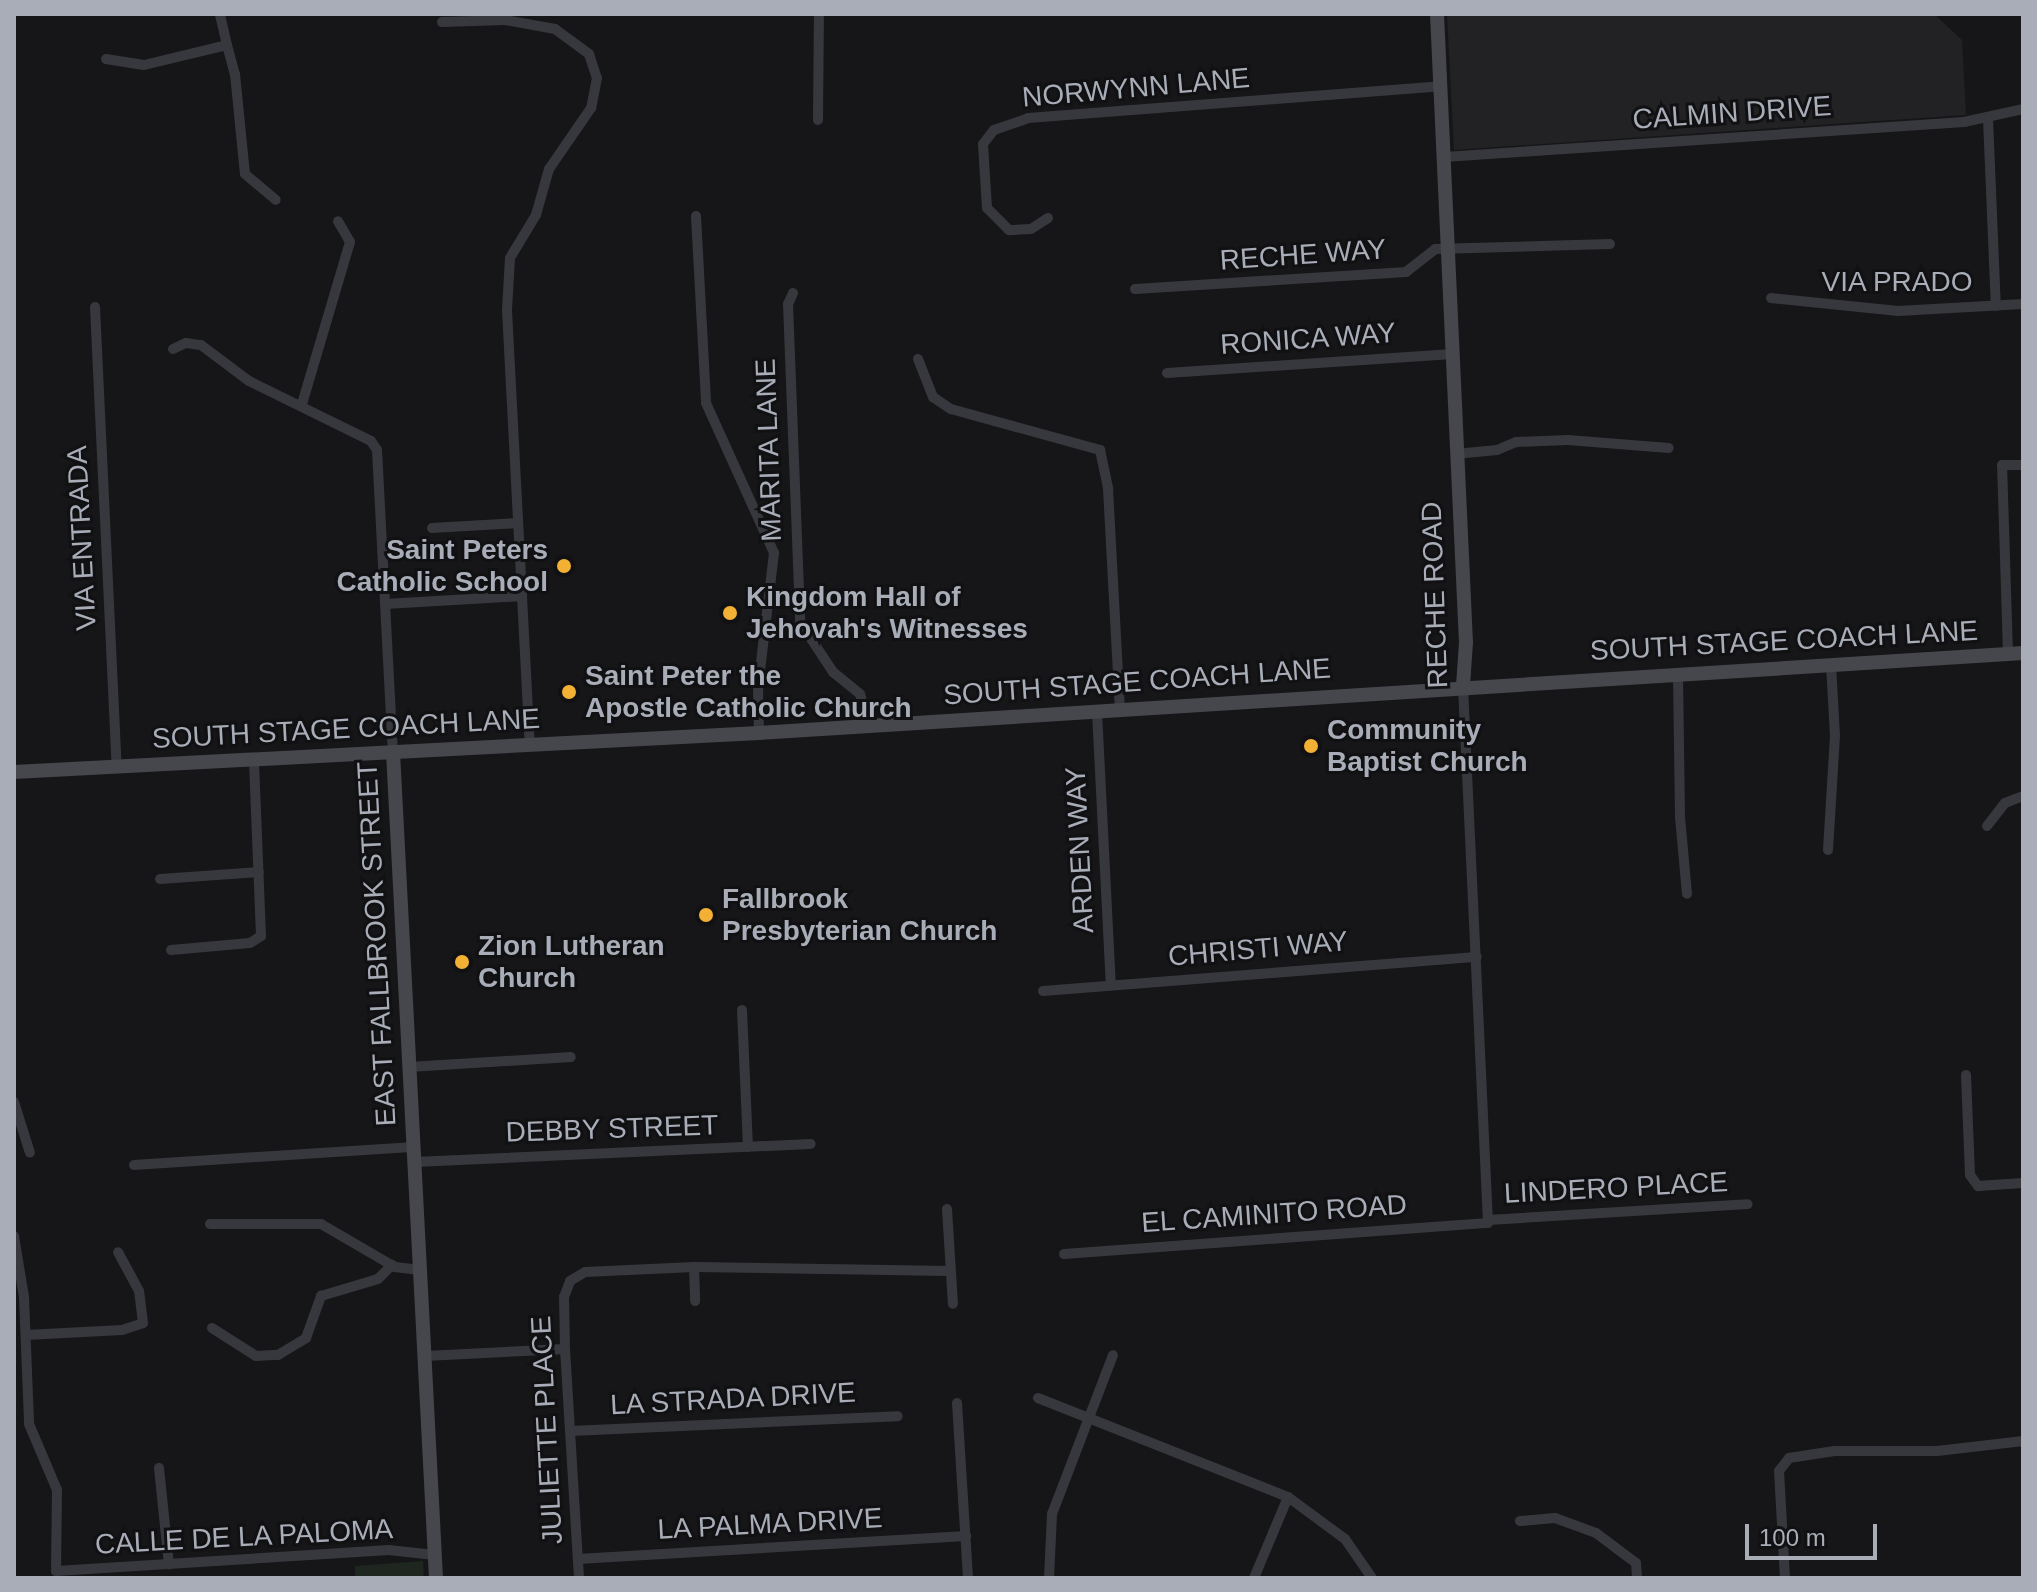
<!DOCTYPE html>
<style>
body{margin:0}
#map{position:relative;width:2037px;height:1592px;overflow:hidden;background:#161618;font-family:Helvetica,sans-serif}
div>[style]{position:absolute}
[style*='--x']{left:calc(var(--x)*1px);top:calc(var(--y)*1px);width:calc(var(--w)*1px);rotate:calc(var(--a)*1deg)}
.built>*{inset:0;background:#222225}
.green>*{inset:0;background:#1e261f}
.street>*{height:10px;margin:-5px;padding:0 5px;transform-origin:5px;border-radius:5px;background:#37383d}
.secondary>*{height:14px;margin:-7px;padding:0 7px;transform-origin:7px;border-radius:7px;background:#45474d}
.dots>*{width:22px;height:22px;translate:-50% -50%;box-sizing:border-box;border:4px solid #111113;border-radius:50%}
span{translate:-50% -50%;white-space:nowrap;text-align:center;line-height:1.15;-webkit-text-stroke:6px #111113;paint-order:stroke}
.street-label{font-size:28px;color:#a8adb8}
.poi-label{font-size:28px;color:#a8adb8;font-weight:700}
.right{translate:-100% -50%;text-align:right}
.left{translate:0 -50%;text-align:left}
.frame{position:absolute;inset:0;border:16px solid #a8adb8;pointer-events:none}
.scale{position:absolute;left:1745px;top:1524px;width:132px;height:36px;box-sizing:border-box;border:4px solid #a8adb8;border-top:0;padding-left:10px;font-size:24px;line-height:28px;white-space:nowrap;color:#a8adb8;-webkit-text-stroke:6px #111113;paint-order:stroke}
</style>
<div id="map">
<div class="built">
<div style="clip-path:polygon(1447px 14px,1934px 14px,1962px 40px,1966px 115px,1454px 150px)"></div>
</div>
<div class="green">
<div style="clip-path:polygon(423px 1561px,424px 1578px,355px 1578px,355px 1566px)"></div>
</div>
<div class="street">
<div style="--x:442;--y:22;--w:63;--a:-1.8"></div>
<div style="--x:505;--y:20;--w:51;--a:10.2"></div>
<div style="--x:555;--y:29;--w:42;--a:36.3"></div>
<div style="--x:589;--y:54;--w:25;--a:72"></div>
<div style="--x:597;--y:78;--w:31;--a:101"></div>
<div style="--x:591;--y:108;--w:74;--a:124.5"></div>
<div style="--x:549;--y:169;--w:48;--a:105.8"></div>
<div style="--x:536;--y:215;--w:50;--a:121.2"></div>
<div style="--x:510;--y:258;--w:52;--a:93.3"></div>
<div style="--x:507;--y:310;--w:436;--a:87"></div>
<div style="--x:227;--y:45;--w:30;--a:75"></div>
<div style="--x:235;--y:74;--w:100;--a:84.3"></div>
<div style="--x:245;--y:174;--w:40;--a:40"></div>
<div style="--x:106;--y:59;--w:38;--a:9"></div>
<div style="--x:144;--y:65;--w:85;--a:-13.5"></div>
<div style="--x:227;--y:45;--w:32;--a:-103"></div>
<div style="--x:1988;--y:119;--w:187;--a:87.6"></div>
<div style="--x:818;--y:120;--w:106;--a:-89.5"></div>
<div style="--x:1444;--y:157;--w:521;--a:-3.85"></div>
<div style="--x:1964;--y:122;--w:60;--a:-12.4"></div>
<div style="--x:696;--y:216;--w:187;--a:86.9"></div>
<div style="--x:706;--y:403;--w:165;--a:65.6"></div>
<div style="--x:774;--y:553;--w:136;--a:96.8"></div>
<div style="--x:758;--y:688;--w:45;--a:88.7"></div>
<div style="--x:1048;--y:218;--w:20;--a:147"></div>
<div style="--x:1031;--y:229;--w:22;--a:177"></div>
<div style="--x:1009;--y:230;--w:31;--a:-135"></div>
<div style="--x:987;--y:208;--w:64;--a:-93.6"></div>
<div style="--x:983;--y:144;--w:18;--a:-52"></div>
<div style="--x:994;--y:130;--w:36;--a:-19"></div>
<div style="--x:1028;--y:118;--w:414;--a:-4.4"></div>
<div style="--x:1135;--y:289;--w:272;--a:-3.6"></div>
<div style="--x:1406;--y:272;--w:37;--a:-38"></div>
<div style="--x:1435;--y:249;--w:175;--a:-1.6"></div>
<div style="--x:793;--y:293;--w:12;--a:114"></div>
<div style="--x:788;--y:304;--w:318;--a:87.8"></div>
<div style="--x:800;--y:622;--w:60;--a:56.6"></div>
<div style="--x:833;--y:672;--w:35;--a:39"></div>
<div style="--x:860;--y:694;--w:33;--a:74"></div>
<div style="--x:1771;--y:298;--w:128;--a:5.8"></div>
<div style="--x:1898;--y:311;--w:125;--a:-3.2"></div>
<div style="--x:95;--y:307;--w:461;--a:87.3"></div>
<div style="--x:173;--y:349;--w:14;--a:-25"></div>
<div style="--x:186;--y:343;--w:15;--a:8"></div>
<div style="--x:201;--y:345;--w:60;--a:36.9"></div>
<div style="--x:249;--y:381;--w:136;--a:26.2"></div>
<div style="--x:371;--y:441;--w:11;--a:56"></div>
<div style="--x:377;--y:450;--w:302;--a:87"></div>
<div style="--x:918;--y:359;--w:41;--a:68.5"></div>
<div style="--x:933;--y:397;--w:22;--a:34"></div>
<div style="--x:951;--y:409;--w:155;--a:15.4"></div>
<div style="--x:1100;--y:450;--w:40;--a:78"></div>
<div style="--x:1108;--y:489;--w:222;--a:86.9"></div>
<div style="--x:1167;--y:373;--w:286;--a:-3.8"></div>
<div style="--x:302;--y:404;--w:169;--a:-73.5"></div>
<div style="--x:350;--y:242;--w:24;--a:-120"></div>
<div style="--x:1456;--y:454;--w:41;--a:-5.6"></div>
<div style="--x:1497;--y:450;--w:21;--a:-23"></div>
<div style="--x:1516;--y:442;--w:52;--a:-2.2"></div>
<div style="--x:1568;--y:440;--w:101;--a:4.5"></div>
<div style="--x:432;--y:528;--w:86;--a:-3.3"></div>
<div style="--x:385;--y:604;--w:137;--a:-3.3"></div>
<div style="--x:2008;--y:654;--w:189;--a:-91.8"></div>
<div style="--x:2002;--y:465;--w:21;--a:0"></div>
<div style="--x:1678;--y:674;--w:143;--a:89.2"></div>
<div style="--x:1680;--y:817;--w:77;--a:84.8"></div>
<div style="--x:1097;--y:712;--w:273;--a:87.1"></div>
<div style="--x:1987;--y:826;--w:29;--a:-52"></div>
<div style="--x:2005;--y:803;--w:19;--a:-21"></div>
<div style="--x:1828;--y:850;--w:114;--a:-86.5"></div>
<div style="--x:1835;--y:736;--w:72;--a:-93.2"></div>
<div style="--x:160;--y:879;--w:99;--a:-4"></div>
<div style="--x:171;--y:950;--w:79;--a:-5.1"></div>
<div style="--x:250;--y:943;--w:13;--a:-32"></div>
<div style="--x:261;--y:936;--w:176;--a:-92.3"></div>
<div style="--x:1043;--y:991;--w:435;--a:-4.5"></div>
<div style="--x:742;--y:1010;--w:137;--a:87.5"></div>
<div style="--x:409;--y:1067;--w:162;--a:-3.5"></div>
<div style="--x:1966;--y:1075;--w:100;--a:87.7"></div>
<div style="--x:1970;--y:1175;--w:14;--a:54"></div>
<div style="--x:1978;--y:1186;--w:45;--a:-3.8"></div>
<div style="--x:14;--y:1102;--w:53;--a:72.6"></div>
<div style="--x:414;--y:1162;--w:397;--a:-2.6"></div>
<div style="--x:134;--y:1165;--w:281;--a:-3.7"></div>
<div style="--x:947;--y:1209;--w:95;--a:86.4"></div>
<div style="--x:1488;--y:1220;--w:260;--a:-3.5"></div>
<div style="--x:210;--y:1224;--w:111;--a:0"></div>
<div style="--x:321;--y:1224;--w:86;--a:30.2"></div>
<div style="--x:395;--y:1267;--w:25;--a:7"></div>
<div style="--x:14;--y:1236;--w:62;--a:80.7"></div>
<div style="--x:24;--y:1297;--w:127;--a:87.7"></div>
<div style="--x:29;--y:1424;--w:72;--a:67"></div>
<div style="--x:57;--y:1490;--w:81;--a:90.7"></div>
<div style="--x:56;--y:1571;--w:334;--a:-3.6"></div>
<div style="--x:389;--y:1550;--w:46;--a:6.2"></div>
<div style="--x:1064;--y:1254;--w:425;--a:-4.2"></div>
<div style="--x:1488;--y:1223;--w:538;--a:-92.67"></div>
<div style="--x:694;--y:1267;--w:34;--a:88"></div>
<div style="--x:212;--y:1328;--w:52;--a:32.5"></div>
<div style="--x:256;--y:1356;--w:22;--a:-3"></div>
<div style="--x:278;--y:1355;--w:33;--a:-31"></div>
<div style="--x:306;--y:1338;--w:45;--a:-70.3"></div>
<div style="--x:321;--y:1296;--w:59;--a:-16.6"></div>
<div style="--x:378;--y:1279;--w:20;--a:-45"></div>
<div style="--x:26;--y:1335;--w:96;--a:-3"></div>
<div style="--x:122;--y:1330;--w:22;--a:-18"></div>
<div style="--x:143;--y:1323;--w:32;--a:-97"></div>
<div style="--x:139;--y:1291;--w:44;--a:-118.3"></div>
<div style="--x:425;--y:1356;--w:140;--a:-2.9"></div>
<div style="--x:1038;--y:1398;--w:269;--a:21.6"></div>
<div style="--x:1288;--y:1497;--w:71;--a:36.4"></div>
<div style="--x:1345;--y:1539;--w:47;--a:55.3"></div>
<div style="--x:957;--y:1403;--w:175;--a:86.4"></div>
<div style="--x:571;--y:1431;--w:327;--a:-2.6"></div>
<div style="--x:159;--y:1468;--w:97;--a:84.1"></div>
<div style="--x:1520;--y:1521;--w:35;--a:-5"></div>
<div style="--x:1555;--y:1518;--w:44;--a:20.1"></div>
<div style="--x:1596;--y:1533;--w:50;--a:36.9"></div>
<div style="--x:1636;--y:1563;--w:15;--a:86"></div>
<div style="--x:578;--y:1559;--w:389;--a:-3.4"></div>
<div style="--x:579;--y:1578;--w:229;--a:-93.5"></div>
<div style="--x:565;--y:1349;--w:52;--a:-91.1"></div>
<div style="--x:564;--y:1297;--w:17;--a:-69"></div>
<div style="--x:570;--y:1281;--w:17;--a:-31"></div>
<div style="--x:585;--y:1272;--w:109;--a:-2.6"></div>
<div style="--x:694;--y:1267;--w:255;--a:0.9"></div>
<div style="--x:1049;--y:1578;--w:64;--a:-87.3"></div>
<div style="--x:1052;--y:1514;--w:170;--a:-69"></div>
<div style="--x:1254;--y:1578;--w:88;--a:-67.2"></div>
<div style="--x:1785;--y:1578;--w:107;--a:-93.2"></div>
<div style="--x:1779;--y:1471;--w:16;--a:-52"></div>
<div style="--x:1789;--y:1458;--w:46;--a:-8.8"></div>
<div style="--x:1834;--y:1451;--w:103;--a:0"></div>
<div style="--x:1937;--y:1451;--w:87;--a:-6.6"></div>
</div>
<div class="secondary">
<div style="--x:1437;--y:14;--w:629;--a:87.36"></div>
<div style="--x:1466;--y:642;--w:44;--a:93.9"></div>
<div style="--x:393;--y:752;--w:827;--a:87.02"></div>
<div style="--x:14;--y:772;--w:746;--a:-3"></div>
<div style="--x:759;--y:733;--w:1267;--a:-3.62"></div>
</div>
<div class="dots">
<div style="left:564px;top:566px;background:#f2b134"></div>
<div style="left:730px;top:613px;background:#f2b134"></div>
<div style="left:569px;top:692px;background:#f2b134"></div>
<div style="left:1311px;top:746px;background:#f2b134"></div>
<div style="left:706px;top:915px;background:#f2b134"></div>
<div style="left:462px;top:962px;background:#f2b134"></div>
</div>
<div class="street-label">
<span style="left:1136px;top:88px;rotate:-5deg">NORWYNN LANE</span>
<span style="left:1732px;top:113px;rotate:-4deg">CALMIN DRIVE</span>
<span style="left:1303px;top:255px;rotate:-4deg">RECHE WAY</span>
<span style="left:1897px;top:282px">VIA PRADO</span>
<span style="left:1308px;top:339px;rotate:-4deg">RONICA WAY</span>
<span style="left:769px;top:450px;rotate:-92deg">MARITA LANE</span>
<span style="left:82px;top:538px;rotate:-93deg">VIA ENTRADA</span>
<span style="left:1435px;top:595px;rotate:-92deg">RECHE ROAD</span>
<span style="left:1784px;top:641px;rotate:-3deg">SOUTH STAGE COACH LANE</span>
<span style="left:1137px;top:682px;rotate:-4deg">SOUTH STAGE COACH LANE</span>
<span style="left:346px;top:729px;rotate:-3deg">SOUTH STAGE COACH LANE</span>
<span style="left:1080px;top:850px;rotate:-93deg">ARDEN WAY</span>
<span style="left:377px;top:944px;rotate:-93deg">EAST FALLBROOK STREET</span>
<span style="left:1258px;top:949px;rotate:-5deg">CHRISTI WAY</span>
<span style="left:612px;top:1129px;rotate:-2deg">DEBBY STREET</span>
<span style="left:1616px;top:1188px;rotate:-3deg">LINDERO PLACE</span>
<span style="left:1274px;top:1214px;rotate:-4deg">EL CAMINITO ROAD</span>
<span style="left:733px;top:1399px;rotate:-3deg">LA STRADA DRIVE</span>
<span style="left:547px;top:1430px;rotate:-93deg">JULIETTE PLACE</span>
<span style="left:770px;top:1524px;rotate:-3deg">LA PALMA DRIVE</span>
<span style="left:244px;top:1537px;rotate:-3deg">CALLE DE LA PALOMA</span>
</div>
<div class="poi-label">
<span class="right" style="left:548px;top:566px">Saint Peters<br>Catholic School</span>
<span class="left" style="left:746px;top:613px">Kingdom Hall of<br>Jehovah's Witnesses</span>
<span class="left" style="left:585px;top:692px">Saint Peter the<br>Apostle Catholic Church</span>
<span class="left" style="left:1327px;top:746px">Community<br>Baptist Church</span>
<span class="left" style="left:722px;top:915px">Fallbrook<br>Presbyterian Church</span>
<span class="left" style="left:478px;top:962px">Zion Lutheran<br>Church</span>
</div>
<div class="frame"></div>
<div class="scale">100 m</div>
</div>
